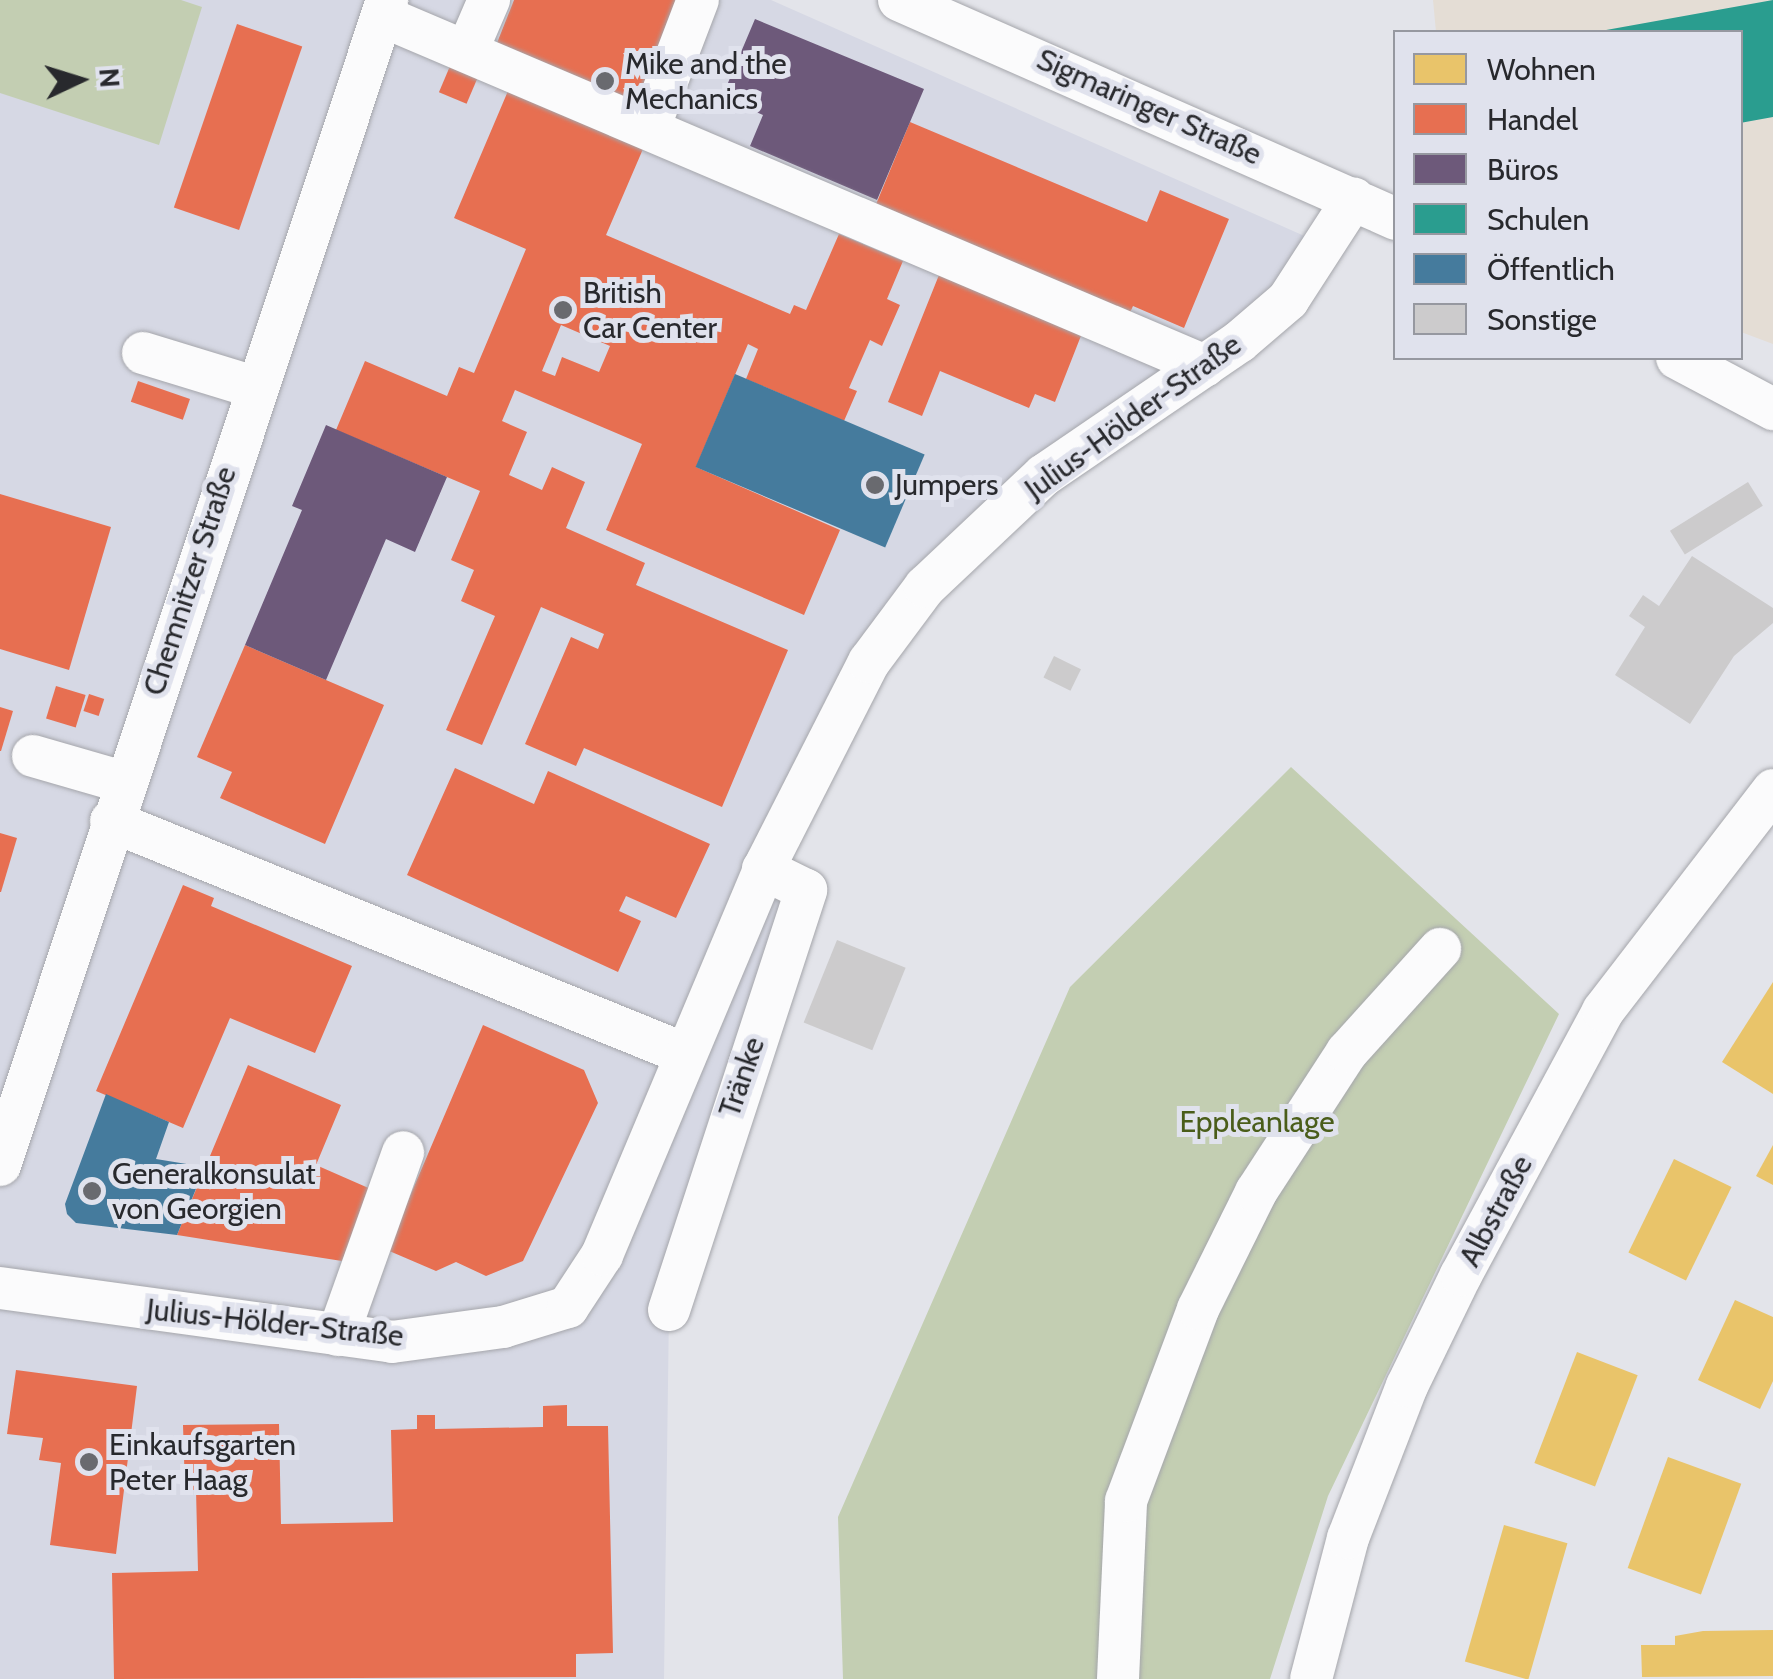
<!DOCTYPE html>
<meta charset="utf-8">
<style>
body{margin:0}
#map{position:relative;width:1773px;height:1679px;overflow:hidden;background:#e3e4ea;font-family:Cabin,sans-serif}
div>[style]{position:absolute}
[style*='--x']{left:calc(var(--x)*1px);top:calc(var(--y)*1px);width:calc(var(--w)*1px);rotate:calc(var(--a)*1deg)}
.built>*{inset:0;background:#d6d8e4}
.education>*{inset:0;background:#e4ddd5}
.green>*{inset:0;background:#c3ceb2}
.homes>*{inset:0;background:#e9c46a;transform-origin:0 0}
.shops>*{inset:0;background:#e76f51;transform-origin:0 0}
.offices>*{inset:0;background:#6d597a}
.schools>*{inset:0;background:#2a9d8f}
.public>*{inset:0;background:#457b9d;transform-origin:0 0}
.building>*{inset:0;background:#cccbcc;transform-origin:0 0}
.roads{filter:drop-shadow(0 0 2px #a5a6ab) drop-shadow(0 0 2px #a5a6ab)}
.minor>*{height:42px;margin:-21px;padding:0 21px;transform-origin:21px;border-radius:21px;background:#fbfbfc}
.dots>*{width:28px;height:28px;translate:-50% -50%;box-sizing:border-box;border:5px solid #e0e2ed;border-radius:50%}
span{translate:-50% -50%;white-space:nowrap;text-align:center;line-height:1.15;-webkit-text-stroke:10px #e0e2ed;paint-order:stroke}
.poi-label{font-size:30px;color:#28292d}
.left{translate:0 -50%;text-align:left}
.street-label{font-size:30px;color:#28292d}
.park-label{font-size:30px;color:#4a5d1a}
.legend{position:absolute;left:1393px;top:30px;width:350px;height:330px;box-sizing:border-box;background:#e0e2ed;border:2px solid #9698a0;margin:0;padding:12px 18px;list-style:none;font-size:30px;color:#28292d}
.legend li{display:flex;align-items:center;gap:20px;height:50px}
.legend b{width:50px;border:2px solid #9698a0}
.north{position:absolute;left:30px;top:30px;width:100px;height:100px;-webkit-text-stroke:8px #e0e2ed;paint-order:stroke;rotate:86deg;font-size:28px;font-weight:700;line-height:40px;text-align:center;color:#28292d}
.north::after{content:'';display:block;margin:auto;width:35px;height:45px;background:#28292d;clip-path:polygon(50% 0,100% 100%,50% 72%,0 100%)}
</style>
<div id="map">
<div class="built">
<div style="clip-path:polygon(0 0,771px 0,1327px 246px,925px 587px,764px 868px,806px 890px,669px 1310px,664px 1679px,0 1679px)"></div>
</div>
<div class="education">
<div style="clip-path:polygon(1433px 0,1773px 0,1773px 344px,1741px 332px,1740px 32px,1436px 32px)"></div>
</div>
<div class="green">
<div style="clip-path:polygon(0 0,181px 0,202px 7px,159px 145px,0 93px)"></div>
<div style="clip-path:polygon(1291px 767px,1559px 1014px,1328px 1496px,1270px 1679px,843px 1679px,838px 1517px,1070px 987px)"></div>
</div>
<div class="homes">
<div style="clip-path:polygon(1773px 982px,1773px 1094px,1722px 1062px)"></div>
<div style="clip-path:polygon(1773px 1145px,1773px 1185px,1756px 1176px)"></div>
<div style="left:1674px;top:1159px;width:64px;height:104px;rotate:26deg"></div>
<div style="clip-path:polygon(1735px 1300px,1773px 1317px,1773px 1381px,1760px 1409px,1698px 1380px)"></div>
<div style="left:1577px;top:1352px;width:65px;height:119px;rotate:21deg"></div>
<div style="left:1668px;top:1457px;width:78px;height:118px;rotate:20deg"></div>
<div style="left:1504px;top:1525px;width:66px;height:142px;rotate:16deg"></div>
<div style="clip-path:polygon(1773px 1630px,1773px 1676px,1642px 1677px,1641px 1645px,1675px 1645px,1675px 1636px,1703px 1631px)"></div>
</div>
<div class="shops">
<div style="clip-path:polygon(514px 0,678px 0,635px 109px,493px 53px)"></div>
<div style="left:237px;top:24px;width:69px;height:194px;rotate:19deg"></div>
<div style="left:453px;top:59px;width:30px;height:36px;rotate:23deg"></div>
<div style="clip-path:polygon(evenodd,511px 84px,646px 142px,606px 235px,790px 314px,794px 305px,806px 310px,839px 234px,903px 261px,887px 299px,900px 305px,882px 346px,870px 340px,849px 388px,857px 391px,844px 421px,746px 379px,758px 349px,748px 344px,696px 467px,840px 530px,804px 615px,606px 530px,642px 444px,515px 390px,502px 421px,527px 432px,509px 475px,542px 490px,552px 467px,585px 482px,566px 528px,645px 563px,636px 585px,788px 650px,722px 807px,584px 748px,576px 766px,525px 744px,571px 637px,598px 649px,604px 634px,541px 607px,482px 745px,446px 730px,495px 616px,461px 601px,474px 570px,451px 560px,480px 491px,336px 430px,365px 361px,447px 396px,459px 367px,474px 373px,526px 249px,454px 218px,511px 84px,561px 325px,610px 346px,599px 372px,562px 357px,555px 376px,542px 371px,561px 325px)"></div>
<div style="clip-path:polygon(910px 122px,1147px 222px,1160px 190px,1229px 219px,1184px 328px,1133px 306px,1126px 321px,872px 214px)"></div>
<div style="clip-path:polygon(943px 265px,1086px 323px,1055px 402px,1035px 394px,1029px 408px,940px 371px,922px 416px,888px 402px)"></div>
<div style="left:138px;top:381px;width:55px;height:22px;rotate:19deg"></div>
<div style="clip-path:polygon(0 494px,111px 527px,69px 670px,0 649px)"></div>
<div style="clip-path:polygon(245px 645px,384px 705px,325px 844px,220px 798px,232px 772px,197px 757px)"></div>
<div style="left:56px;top:686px;width:31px;height:34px;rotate:17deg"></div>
<div style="left:89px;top:694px;width:16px;height:18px;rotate:18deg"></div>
<div style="clip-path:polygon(0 707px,13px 711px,1px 751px,0 751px)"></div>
<div style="clip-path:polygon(455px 768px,534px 804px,548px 771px,710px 844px,676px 918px,626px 896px,619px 911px,641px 921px,618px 972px,407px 875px)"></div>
<div style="clip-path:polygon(0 833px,17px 838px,1px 892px,0 892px)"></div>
<div style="clip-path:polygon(183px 885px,214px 898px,211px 906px,352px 966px,315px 1053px,230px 1018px,183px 1128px,96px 1091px)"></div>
<div style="clip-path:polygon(483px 1025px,584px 1070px,598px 1103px,523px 1261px,486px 1276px,456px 1262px,436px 1271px,387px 1250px)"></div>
<div style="clip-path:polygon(248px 1065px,341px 1105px,316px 1165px,373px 1190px,342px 1261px,177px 1235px)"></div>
<div style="clip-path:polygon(16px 1370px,137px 1386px,116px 1554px,50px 1545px,61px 1463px,39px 1460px,43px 1438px,7px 1434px)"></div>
<div style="clip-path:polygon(567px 1405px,567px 1426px,608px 1426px,613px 1653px,576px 1654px,576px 1677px,114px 1679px,112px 1573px,198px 1571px,196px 1490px,185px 1490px,183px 1425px,279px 1424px,281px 1524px,393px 1522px,391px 1430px,417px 1429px,417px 1415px,435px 1415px,435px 1429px,543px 1427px,543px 1406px)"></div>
</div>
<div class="offices">
<div style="clip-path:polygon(755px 19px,924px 89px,877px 200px,750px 146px,763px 115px,722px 97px)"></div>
<div style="clip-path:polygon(326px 425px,447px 477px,415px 552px,386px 539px,326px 680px,245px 645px,302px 510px,292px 506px)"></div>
</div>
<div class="schools">
<div style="clip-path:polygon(1773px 0,1773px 117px,1740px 123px,1740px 32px,1595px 32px)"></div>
</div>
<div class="public">
<div style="left:735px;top:374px;width:206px;height:101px;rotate:23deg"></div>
<div style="clip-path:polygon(106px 1094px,169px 1122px,156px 1159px,205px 1167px,177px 1235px,76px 1223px,67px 1214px,65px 1204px)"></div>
</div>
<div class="building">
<div style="left:1748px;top:482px;width:28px;height:92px;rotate:58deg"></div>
<div style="clip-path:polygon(1692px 556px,1773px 608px,1773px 623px,1734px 656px,1690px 724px,1615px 675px,1645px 627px,1629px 616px,1643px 595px,1659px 606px)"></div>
<div style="left:1054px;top:656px;width:30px;height:24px;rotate:26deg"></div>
<div style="left:837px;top:940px;width:74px;height:89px;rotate:22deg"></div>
</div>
<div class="roads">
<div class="minor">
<div style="--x:899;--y:0;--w:543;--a:23.78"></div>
<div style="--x:382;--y:16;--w:894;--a:23.04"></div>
<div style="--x:467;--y:51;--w:56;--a:-66.7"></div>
<div style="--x:649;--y:128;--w:137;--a:-69.1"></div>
<div style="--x:143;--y:353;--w:116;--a:17"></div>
<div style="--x:1677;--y:358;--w:109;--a:28"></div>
<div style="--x:33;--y:756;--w:94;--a:16.1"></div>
<div style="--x:111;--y:821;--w:619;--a:22.09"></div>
<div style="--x:0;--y:1165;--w:1228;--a:-71.62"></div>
<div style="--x:0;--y:1288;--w:396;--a:7.8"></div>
<div style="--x:392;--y:1342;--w:112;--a:-7.7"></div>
<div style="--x:503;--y:1327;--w:68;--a:-17.1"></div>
<div style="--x:568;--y:1307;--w:62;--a:-56.8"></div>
<div style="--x:602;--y:1255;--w:424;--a:-67.2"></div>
<div style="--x:766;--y:864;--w:227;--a:-63"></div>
<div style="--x:869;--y:662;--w:94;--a:-53.3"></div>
<div style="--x:925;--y:587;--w:163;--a:-43.3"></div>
<div style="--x:1044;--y:475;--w:236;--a:-34.3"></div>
<div style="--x:1239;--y:342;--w:65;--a:-40.6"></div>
<div style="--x:1288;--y:300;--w:121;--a:-57.1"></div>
<div style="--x:669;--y:1310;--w:442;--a:-71.9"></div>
<div style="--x:806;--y:890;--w:48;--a:-154"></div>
<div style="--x:338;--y:1335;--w:194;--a:-70.4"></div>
<div style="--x:1118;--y:1679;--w:178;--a:-87.4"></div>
<div style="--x:1126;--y:1501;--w:205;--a:-69.4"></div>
<div style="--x:1198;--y:1309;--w:131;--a:-63.6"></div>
<div style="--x:1256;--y:1192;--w:167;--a:-57"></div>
<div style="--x:1347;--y:1052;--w:139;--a:-47.9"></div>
<div style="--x:1311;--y:1679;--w:146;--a:-75.3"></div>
<div style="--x:1348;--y:1538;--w:163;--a:-68.8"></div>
<div style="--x:1407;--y:1386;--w:123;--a:-64.1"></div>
<div style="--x:1461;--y:1275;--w:300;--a:-61.7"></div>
<div style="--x:1603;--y:1011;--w:279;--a:-52.4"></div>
</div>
</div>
<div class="dots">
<div style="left:605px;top:81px;background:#696a6f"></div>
<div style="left:563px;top:310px;background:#696a6f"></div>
<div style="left:875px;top:485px;background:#696a6f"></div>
<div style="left:92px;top:1191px;background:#696a6f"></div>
<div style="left:89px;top:1462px;background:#696a6f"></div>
</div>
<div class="poi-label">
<span class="left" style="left:625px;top:81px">Mike and the<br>Mechanics</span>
<span class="left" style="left:583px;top:310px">British<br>Car Center</span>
<span class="left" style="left:895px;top:485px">Jumpers</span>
<span class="left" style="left:112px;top:1191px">Generalkonsulat<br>von Georgien</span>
<span class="left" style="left:109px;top:1462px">Einkaufsgarten<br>Peter Haag</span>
</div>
<div class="street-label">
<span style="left:1149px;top:107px;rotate:24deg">Sigmaringer Straße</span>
<span style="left:1133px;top:417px;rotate:-36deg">Julius-Hölder-Straße</span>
<span style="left:190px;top:581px;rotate:-72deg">Chemnitzer Straße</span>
<span style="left:742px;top:1077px;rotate:-71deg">Tränke</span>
<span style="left:1496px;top:1211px;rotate:-62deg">Albstraße</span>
<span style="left:275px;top:1323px;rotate:6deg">Julius-Hölder-Straße</span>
</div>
<div class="park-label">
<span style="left:1257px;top:1122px">Eppleanlage</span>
</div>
<ul class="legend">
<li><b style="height:28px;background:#e9c46a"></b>Wohnen</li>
<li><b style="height:28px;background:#e76f51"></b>Handel</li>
<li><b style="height:28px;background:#6d597a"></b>Büros</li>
<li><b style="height:28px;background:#2a9d8f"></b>Schulen</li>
<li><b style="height:28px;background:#457b9d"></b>Öffentlich</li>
<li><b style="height:28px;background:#cccbcc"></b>Sonstige</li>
</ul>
<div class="north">N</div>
</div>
